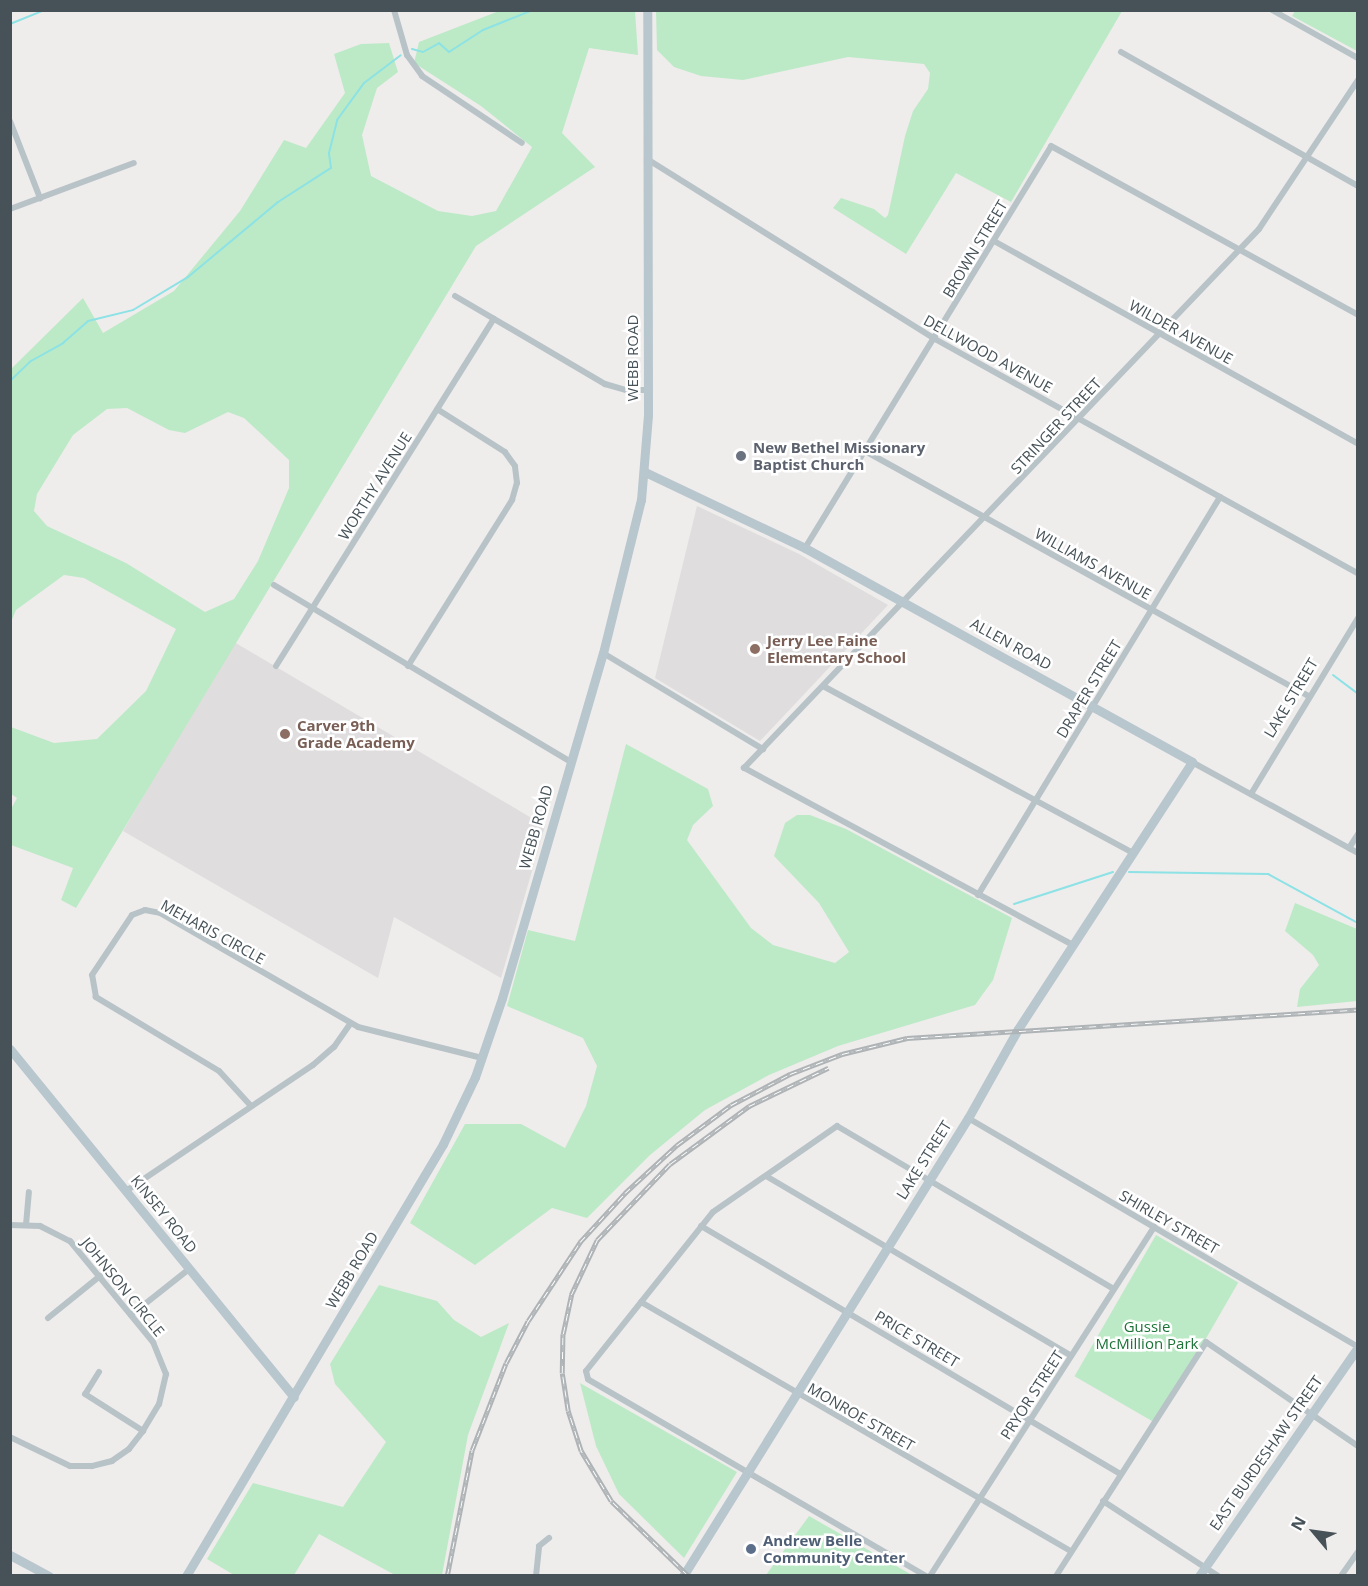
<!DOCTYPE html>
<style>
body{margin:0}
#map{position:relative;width:1368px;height:1586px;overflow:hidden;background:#efecec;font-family:"Open Sans",sans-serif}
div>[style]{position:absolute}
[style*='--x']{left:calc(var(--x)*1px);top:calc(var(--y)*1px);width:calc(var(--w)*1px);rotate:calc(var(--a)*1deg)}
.education>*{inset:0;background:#dfdddd}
.green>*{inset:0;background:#bceac6;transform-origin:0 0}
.stream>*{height:2px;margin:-1px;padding:0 1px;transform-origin:1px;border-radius:1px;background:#8ce2e5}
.street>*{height:6px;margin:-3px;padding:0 3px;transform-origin:3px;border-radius:3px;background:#b8c3c8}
.secondary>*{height:9px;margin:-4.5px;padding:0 4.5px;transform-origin:4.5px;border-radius:4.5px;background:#b8c6cd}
.rail>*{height:4.5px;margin-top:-2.25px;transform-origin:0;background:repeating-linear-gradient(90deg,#fff 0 7px,#aeb3b6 0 14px);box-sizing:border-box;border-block:2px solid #aeb3b6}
.dots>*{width:16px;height:16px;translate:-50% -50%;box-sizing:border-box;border:3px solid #fff;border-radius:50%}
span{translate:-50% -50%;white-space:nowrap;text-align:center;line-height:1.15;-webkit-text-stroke:5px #fff;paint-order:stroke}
.street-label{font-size:15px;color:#465258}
.worship-label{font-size:15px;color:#5b616d;font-weight:700}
.left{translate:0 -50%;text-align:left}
.education-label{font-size:15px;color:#785e54;font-weight:700}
.park-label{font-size:15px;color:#1c7338}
.service-label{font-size:15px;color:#4e5e75;font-weight:700}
.frame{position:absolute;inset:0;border:12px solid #465258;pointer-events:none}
.north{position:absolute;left:1284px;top:1502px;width:60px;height:60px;-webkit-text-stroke:4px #fff;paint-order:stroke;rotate:299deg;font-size:16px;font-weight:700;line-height:24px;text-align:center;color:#465258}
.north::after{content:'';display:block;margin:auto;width:21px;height:27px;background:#465258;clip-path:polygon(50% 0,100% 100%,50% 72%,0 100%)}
</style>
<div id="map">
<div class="education">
<div style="clip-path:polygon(697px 506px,799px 554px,888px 605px,760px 741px,655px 678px)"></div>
<div style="clip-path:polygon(234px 642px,545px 826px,501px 978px,394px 917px,378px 978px,123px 831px)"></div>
</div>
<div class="green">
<div style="clip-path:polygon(evenodd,499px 11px,635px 11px,638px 55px,589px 48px,562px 133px,595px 167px,476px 246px,76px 908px,61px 900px,73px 868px,11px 845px,11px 809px,17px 798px,11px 794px,11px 727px,54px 743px,97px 739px,146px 691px,176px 629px,84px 578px,64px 575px,16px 610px,11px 622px,11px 369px,83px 298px,103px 333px,174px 291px,240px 211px,284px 140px,306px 148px,345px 93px,334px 54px,361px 44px,389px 43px,398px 72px,377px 88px,362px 135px,371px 176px,438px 211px,472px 216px,496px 211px,532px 147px,481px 106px,414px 63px,419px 42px,499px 11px,127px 408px,169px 430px,185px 433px,228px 412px,244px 418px,289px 460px,289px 488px,258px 561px,234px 599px,205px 612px,126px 563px,47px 526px,34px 511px,37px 494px,73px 435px,107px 409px,127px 408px)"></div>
<div style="clip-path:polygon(656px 11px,656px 10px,1122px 11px,1011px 202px,956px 173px,906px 254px,833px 208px,841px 198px,874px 209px,885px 218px,888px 215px,905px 136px,913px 111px,928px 89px,930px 73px,924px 64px,848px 57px,743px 80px,701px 76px,674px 67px,657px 50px)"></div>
<div style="clip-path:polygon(1295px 11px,1357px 11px,1357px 51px,1292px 16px)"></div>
<div style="clip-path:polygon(626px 744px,708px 789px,713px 806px,693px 825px,687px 840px,751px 928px,773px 945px,835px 963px,849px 952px,819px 903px,774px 856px,785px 823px,797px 815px,810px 815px,846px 829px,1012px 918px,993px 980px,975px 1005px,838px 1046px,769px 1075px,705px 1110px,650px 1155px,587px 1218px,552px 1208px,475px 1265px,410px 1223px,465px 1124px,521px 1124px,565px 1148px,586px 1106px,597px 1066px,583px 1038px,507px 1006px,528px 930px,575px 941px)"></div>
<div style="clip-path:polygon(1295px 903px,1357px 929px,1357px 1001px,1297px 1007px,1300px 989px,1319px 965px,1313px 955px,1285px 931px)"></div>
<div style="left:1156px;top:1235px;width:95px;height:163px;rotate:30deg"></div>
<div style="clip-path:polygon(379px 1285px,437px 1301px,454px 1320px,481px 1337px,509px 1323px,468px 1435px,442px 1575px,395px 1575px,319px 1534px,294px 1575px,234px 1575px,207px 1559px,253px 1483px,343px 1507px,386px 1442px,335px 1384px,330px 1364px)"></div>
<div style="clip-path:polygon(580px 1383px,737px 1472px,684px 1558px,619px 1494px,596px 1446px)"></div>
<div style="clip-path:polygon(809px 1516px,912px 1575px,766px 1575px)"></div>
</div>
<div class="stream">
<div style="--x:10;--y:24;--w:37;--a:-22"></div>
<div style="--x:412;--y:49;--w:11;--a:15"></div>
<div style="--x:423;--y:52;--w:18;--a:-29"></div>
<div style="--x:439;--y:43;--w:13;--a:42"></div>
<div style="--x:449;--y:52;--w:40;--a:-32.9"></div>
<div style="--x:483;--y:30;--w:54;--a:-21.8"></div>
<div style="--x:10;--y:381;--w:29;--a:-44"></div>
<div style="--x:31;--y:361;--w:37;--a:-29"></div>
<div style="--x:63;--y:343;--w:33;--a:-41"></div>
<div style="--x:88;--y:321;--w:46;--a:-13.7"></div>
<div style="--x:133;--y:310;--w:64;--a:-31"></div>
<div style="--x:188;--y:277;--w:117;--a:-39.8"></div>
<div style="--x:278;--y:202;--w:63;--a:-32.7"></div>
<div style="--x:331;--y:168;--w:15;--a:-98"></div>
<div style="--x:329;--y:153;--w:34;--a:-76"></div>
<div style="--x:337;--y:120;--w:46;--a:-53.9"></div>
<div style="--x:364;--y:83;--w:46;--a:-37.1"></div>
<div style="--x:1333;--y:675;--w:31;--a:37"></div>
<div style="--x:1129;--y:872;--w:139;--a:0.8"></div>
<div style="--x:1268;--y:874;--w:102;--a:28.6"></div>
<div style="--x:1014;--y:904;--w:104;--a:-17.9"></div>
</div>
<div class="street">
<div style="--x:394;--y:10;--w:47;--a:73.9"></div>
<div style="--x:407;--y:55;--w:26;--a:54"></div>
<div style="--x:422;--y:76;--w:120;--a:33.8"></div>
<div style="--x:1272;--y:10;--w:98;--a:29.2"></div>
<div style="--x:1121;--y:52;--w:272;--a:29.5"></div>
<div style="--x:10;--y:121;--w:83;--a:68.7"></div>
<div style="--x:647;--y:159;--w:340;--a:32"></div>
<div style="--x:935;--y:339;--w:483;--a:29"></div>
<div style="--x:10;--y:209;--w:132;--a:-20.4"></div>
<div style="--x:994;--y:241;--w:417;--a:29.1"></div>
<div style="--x:455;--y:296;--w:174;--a:30.4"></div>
<div style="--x:605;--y:384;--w:22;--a:16"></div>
<div style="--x:626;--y:390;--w:22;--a:0"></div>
<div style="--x:865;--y:451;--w:508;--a:28.93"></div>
<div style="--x:805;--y:548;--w:471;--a:-58.5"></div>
<div style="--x:1051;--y:146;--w:350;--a:28.8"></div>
<div style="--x:274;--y:585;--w:346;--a:30.8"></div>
<div style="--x:603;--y:653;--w:187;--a:31"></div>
<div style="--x:276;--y:666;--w:410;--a:-57.9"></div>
<div style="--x:408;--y:666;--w:196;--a:-57.9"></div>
<div style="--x:512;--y:500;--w:18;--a:-74"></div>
<div style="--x:517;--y:483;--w:17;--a:-97"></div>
<div style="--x:515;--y:466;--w:17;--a:-126"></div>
<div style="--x:505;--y:452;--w:80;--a:-147.7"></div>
<div style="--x:823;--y:686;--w:352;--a:28.3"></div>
<div style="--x:1192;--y:762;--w:189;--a:28.7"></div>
<div style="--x:1251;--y:794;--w:206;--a:-58.7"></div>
<div style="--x:1349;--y:848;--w:17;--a:-57"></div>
<div style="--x:978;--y:895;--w:466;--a:-58.7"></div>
<div style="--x:1073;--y:945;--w:374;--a:-151.7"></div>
<div style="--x:744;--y:768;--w:745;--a:-46.3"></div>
<div style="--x:1259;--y:229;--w:179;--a:-56.4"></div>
<div style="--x:251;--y:1106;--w:47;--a:-132.4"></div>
<div style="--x:219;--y:1071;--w:144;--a:-149"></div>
<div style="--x:96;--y:997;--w:22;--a:-100"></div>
<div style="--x:92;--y:975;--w:72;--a:-56.3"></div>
<div style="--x:132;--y:915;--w:14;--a:-21"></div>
<div style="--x:145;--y:910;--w:15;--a:11"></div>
<div style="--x:160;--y:913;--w:228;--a:29.9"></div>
<div style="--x:358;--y:1027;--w:128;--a:14"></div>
<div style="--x:968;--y:1118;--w:452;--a:30.4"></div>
<div style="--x:766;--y:1176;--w:354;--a:30.5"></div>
<div style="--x:126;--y:1191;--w:225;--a:-34"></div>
<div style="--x:313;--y:1065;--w:28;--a:-41"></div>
<div style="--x:334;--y:1047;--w:28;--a:-55"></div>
<div style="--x:10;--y:1225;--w:30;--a:2"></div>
<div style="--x:40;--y:1226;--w:34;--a:27"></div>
<div style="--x:70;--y:1241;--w:131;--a:50.6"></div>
<div style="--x:153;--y:1342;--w:35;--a:68"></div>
<div style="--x:166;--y:1374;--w:31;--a:103"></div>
<div style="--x:159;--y:1404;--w:31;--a:121"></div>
<div style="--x:143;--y:1431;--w:23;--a:128"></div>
<div style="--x:129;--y:1449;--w:21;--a:145"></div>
<div style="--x:112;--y:1461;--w:21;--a:166"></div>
<div style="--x:92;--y:1466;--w:22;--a:180"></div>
<div style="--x:70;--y:1466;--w:67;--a:-154.2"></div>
<div style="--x:26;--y:1225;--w:33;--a:-85"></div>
<div style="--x:701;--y:1226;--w:487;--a:30.6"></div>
<div style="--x:641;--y:1302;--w:497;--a:30.1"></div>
<div style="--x:131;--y:1315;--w:74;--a:-38.4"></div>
<div style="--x:48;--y:1318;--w:67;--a:-38.9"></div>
<div style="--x:99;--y:1372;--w:26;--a:122"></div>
<div style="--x:85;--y:1394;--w:69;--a:32.5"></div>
<div style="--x:1103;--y:1501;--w:137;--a:33.1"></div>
<div style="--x:536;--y:1576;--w:30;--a:-84"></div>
<div style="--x:539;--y:1546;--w:13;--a:-39"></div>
<div style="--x:926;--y:1576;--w:391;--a:-149.8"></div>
<div style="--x:588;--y:1379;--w:8;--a:-104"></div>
<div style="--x:586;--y:1371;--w:203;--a:-51.4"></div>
<div style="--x:713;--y:1212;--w:151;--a:-34.7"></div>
<div style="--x:837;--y:1126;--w:321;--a:30.5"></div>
<div style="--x:930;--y:1576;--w:415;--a:-57.3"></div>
<div style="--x:1056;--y:1576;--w:278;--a:-57.3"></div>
<div style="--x:1206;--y:1342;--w:184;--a:34.4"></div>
<div style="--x:1341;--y:1576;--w:29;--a:-55"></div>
</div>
<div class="secondary">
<div style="--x:645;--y:472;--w:177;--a:25.4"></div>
<div style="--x:805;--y:548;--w:442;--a:28.9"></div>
<div style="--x:1192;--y:762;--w:319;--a:123.1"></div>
<div style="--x:1018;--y:1029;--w:102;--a:119.3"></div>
<div style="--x:968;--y:1118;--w:539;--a:121.89"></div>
<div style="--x:10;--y:1049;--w:449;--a:50.8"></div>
<div style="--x:10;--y:1555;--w:44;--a:28.3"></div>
<div style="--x:186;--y:1576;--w:503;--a:-59.25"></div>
<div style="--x:443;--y:1144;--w:74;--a:-64.5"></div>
<div style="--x:475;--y:1077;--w:83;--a:-71.1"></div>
<div style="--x:502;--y:998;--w:359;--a:-73.7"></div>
<div style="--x:603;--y:653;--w:158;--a:-76.1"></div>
<div style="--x:641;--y:500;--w:86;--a:-85.3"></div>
<div style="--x:648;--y:414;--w:404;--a:-90.1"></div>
<div style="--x:1199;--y:1576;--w:279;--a:-55.2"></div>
</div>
<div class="rail">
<div style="--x:447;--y:1576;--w:128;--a:-78.8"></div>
<div style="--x:472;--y:1450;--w:93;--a:-68.7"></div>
<div style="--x:506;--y:1363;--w:47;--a:-62.4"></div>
<div style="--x:528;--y:1321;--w:95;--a:-56.6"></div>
<div style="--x:580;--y:1242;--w:67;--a:-47.4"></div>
<div style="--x:625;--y:1193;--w:71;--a:-42.7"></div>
<div style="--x:677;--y:1145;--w:67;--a:-36.5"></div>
<div style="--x:731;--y:1105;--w:67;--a:-27.7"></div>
<div style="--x:790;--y:1074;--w:56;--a:-21"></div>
<div style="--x:842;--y:1054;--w:67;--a:-13.8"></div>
<div style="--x:907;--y:1038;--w:452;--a:-3.6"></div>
<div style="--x:688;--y:1576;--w:107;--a:-135.8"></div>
<div style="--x:611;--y:1501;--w:58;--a:-121"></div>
<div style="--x:581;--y:1451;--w:42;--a:-108"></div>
<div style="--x:568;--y:1411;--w:38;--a:-99"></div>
<div style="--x:562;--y:1373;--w:39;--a:-89"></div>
<div style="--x:563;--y:1334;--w:40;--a:-78"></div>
<div style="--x:571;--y:1295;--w:61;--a:-64.7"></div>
<div style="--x:597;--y:1240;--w:105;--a:-46.2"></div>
<div style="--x:670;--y:1164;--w:98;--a:-36.3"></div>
<div style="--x:749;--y:1106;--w:88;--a:-25.7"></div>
</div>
<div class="dots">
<div style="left:741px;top:456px;background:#6b7280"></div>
<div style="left:755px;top:649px;background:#8d6e63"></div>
<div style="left:285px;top:734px;background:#8d6e63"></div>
<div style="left:751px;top:1549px;background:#5c6f8a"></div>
</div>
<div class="street-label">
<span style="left:975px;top:249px;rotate:-59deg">BROWN STREET</span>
<span style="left:1181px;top:332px;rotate:29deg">WILDER AVENUE</span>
<span style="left:988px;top:354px;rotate:29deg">DELLWOOD AVENUE</span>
<span style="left:633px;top:358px;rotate:-90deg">WEBB ROAD</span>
<span style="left:1056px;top:426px;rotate:-47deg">STRINGER STREET</span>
<span style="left:375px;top:486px;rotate:-58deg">WORTHY AVENUE</span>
<span style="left:1093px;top:564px;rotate:29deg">WILLIAMS AVENUE</span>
<span style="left:1011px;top:644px;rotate:29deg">ALLEN ROAD</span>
<span style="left:1089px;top:689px;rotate:-59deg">DRAPER STREET</span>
<span style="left:1291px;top:698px;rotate:-59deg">LAKE STREET</span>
<span style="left:536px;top:827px;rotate:-74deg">WEBB ROAD</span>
<span style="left:213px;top:932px;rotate:29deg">MEHARIS CIRCLE</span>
<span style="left:924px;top:1160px;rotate:-58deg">LAKE STREET</span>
<span style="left:164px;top:1214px;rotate:51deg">KINSEY ROAD</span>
<span style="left:1169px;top:1222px;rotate:30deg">SHIRLEY STREET</span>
<span style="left:352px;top:1270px;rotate:-59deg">WEBB ROAD</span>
<span style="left:123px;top:1287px;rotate:51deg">JOHNSON CIRCLE</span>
<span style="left:917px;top:1339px;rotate:31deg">PRICE STREET</span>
<span style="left:1032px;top:1395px;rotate:-57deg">PRYOR STREET</span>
<span style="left:861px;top:1417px;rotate:30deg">MONROE STREET</span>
<span style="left:1266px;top:1453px;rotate:-55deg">EAST BURDESHAW STREET</span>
</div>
<div class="worship-label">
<span class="left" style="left:753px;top:456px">New Bethel Missionary<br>Baptist Church</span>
</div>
<div class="education-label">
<span class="left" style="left:767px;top:649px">Jerry Lee Faine<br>Elementary School</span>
<span class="left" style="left:297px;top:734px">Carver 9th<br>Grade Academy</span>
</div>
<div class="park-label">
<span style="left:1147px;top:1335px">Gussie<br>McMillion Park</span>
</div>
<div class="service-label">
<span class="left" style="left:763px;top:1549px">Andrew Belle<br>Community Center</span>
</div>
<div class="frame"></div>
<div class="north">N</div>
</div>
